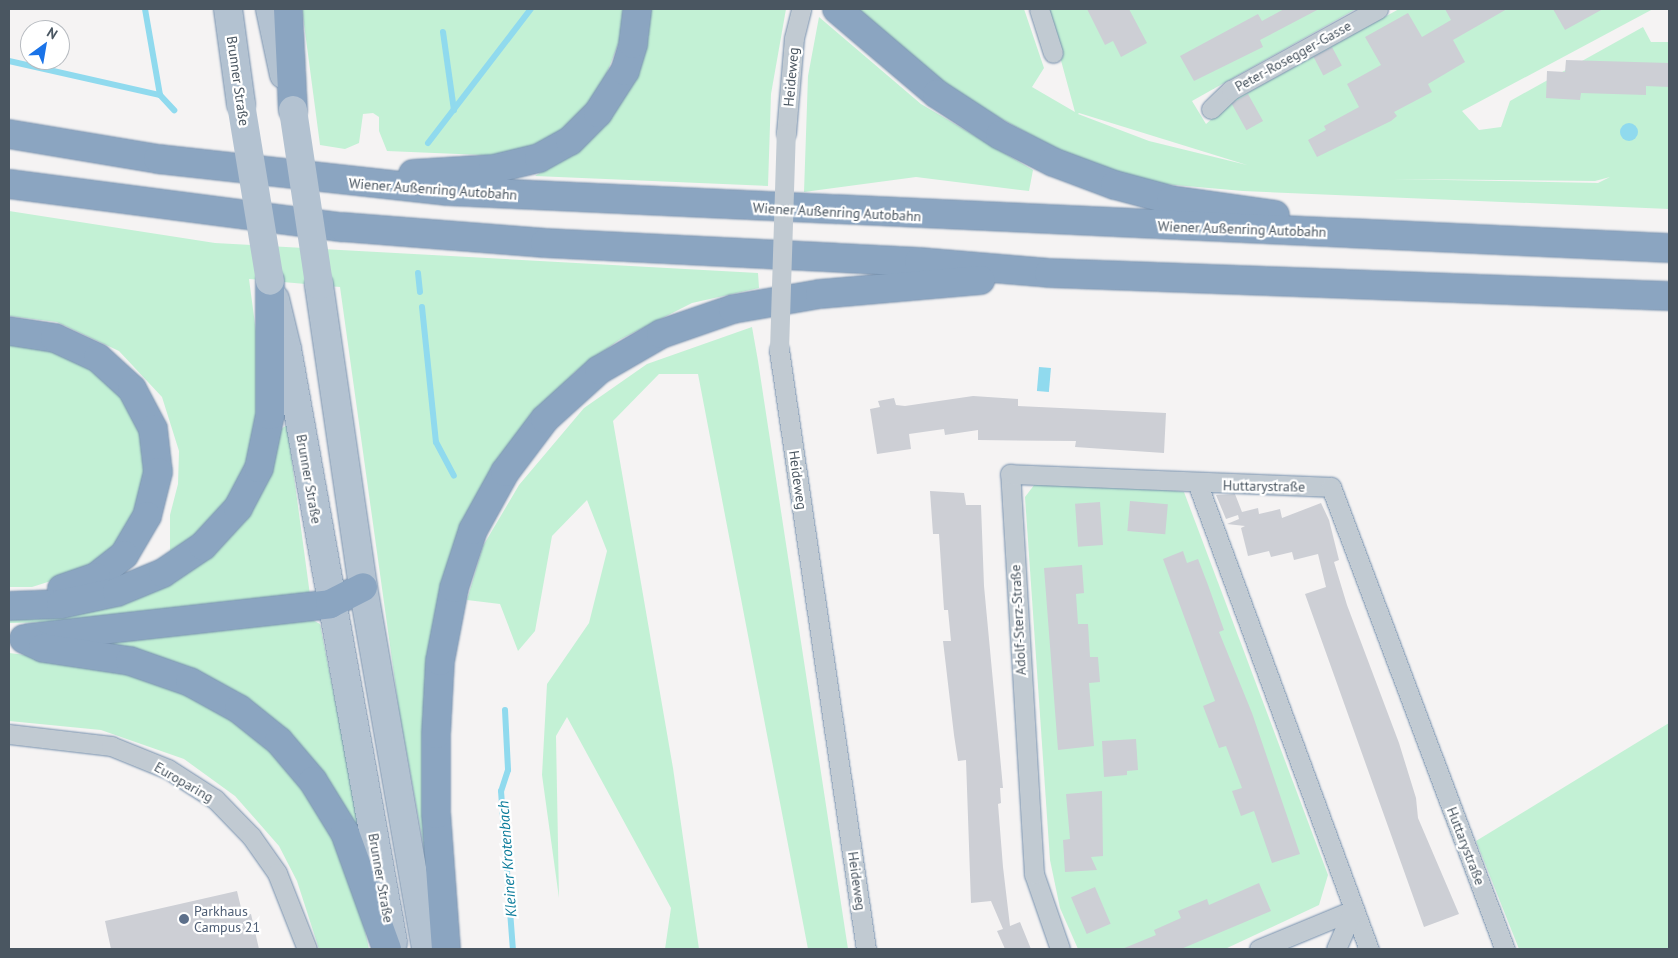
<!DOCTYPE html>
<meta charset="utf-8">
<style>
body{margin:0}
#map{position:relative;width:1678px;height:958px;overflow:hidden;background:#f5f3f3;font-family:"PT Sans",sans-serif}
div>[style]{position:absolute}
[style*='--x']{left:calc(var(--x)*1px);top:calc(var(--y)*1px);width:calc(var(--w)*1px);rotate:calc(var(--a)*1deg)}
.green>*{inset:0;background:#c3f1d5}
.water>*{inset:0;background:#90daee;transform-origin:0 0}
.round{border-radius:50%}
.stream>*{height:6px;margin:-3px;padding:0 3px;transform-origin:3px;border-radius:3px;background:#90daee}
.building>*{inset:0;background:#cdcfd5;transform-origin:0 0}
.roads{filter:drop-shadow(0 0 1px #7690ad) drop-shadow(0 0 1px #7690ad)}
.street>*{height:19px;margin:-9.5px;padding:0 9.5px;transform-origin:9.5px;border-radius:9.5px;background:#c1cad2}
.primary>*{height:28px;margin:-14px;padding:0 14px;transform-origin:14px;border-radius:14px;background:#b3c2d1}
.highway>*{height:28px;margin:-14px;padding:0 14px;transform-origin:14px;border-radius:14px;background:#8ba5c1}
.street-bridge>*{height:19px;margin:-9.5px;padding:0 9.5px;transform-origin:9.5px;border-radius:9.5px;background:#c1cad2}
.primary-bridge>*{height:28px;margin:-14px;padding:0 14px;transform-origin:14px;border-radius:14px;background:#b3c2d1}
.dots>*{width:14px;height:14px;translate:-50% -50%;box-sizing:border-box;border:2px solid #fff;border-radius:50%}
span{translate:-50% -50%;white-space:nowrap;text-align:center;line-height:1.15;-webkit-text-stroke:4.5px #fff;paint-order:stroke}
.street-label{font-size:14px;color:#4a5661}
.service-label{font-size:14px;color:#4e5e75}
.left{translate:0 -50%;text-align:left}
.water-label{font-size:15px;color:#0c7c9b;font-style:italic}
.frame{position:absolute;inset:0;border:10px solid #4a5661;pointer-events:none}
.north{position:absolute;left:20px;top:20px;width:50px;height:50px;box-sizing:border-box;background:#fff;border:1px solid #b7bbc0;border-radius:50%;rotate:32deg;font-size:14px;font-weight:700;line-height:20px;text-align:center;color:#4a5661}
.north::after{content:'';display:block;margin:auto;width:18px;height:22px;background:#1a73e8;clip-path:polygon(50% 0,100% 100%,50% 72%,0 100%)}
</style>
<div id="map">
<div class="green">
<div style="clip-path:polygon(302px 9px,623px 9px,621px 37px,599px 93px,560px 134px,506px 156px,387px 151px,379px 131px,379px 117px,373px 113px,363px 114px,359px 143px,345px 149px,320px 145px)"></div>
<div style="clip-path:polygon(649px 9px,786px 9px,771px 94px,768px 186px,535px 176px,591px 140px,628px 90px)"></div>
<div style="clip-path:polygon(evenodd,856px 9px,1024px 9px,1044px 68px,1032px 87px,1075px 112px,1047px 9px,1356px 9px,1192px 101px,1206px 124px,1231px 102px,1399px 9px,1653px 9px,1462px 111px,1479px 130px,1501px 127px,1510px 101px,1643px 27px,1651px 42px,1669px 42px,1669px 209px,1243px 191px,1152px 183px,1067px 155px,964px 98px,886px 38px,856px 9px,1078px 114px,1079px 113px,1247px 165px,1149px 141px,1078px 114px,856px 9px,1610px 177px,1598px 183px,1392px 179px,1595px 181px,1610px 177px)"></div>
<div style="clip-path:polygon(819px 17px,921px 104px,1033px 170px,1029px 191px,916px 177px,804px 192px,808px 76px)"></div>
<div style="clip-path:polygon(9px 211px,215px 243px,758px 273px,759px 288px,692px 303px,619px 340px,575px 372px,551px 399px,473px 509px,428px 870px,399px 710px,340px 287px,249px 279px,257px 339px,258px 410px,243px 476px,210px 526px,170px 551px,170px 515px,178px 484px,179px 451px,162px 397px,119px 351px,57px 322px,9px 316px)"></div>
<div style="clip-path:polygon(752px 327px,758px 361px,848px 949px,808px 949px,698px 374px,659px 374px,613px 421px,673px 768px,699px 949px,665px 949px,671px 908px,567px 717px,556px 736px,559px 898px,542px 775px,547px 684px,589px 623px,607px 551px,587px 500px,552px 536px,535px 631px,518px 651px,500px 604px,467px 600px,483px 546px,519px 485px,584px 408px,647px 364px)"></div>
<div style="clip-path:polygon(9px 342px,51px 349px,95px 366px,123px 392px,143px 430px,149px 469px,140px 510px,119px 547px,92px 568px,32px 587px,9px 587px)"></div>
<div style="clip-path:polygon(287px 425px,310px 595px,108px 621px,9px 623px,9px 613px,172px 580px,278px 431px)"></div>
<div style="clip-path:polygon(1041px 476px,1184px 492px,1328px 875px,1319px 905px,1225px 949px,1078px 949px,1060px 908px,1050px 860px,1025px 497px)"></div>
<div style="clip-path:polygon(311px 619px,320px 624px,362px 836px,284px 734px,110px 649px,109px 642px)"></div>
<div style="clip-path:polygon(9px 653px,59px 659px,161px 681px,229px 714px,281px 758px,327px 822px,360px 908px,369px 949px,319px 949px,297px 881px,279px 846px,235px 796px,184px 759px,101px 730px,9px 721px)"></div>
<div style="clip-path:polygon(1669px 723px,1669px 949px,1519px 949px,1476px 841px)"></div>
</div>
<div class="water">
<div class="round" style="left:1620px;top:123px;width:18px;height:18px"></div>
<div style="left:1039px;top:367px;width:12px;height:24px;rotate:5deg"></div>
</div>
<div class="stream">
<div style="--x:145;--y:9;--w:87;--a:80.1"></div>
<div style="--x:160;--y:95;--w:21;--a:47"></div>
<div style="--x:443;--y:32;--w:79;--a:82"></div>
<div style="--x:9;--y:61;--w:155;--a:12.7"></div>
<div style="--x:428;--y:143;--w:169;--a:-52.5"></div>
<div style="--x:418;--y:273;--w:19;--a:84"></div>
<div style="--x:422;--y:307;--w:136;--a:84.1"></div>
<div style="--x:436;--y:442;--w:38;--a:62"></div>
<div style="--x:505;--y:710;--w:60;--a:87.1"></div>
<div style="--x:508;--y:770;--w:22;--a:108"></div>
<div style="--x:501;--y:791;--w:158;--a:85.7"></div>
</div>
<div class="building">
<div style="clip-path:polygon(1087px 9px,1129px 9px,1147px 43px,1121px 57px,1113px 41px,1105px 45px)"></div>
<div style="clip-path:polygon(1284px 9px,1319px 9px,1260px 40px,1263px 47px,1194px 81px,1180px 56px,1258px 14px,1262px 21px)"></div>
<div style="clip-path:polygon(1445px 9px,1507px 9px,1453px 40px,1465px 62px,1428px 84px,1432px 92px,1394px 112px,1397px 116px,1391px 121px,1317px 157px,1308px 140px,1326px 130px,1324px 126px,1359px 107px,1347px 84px,1381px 65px,1365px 37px,1408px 13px,1422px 37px,1451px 20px)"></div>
<div style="clip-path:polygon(1553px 9px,1603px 9px,1565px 30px)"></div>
<div style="left:1332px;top:47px;width:21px;height:21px;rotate:62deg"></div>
<div style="clip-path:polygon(1566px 60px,1669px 63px,1669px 87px,1646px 86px,1646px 95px,1581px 93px,1580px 100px,1546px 98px,1547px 71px,1565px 72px)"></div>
<div style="left:1248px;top:94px;width:31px;height:19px;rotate:61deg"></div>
<div style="clip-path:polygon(973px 396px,1018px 399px,1018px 406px,1166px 413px,1164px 453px,1075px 447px,1076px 441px,978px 440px,978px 430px,945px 435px,944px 429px,909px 434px,911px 449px,877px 454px,870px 409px,880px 407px,878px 401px,894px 398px,896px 405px,905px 406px)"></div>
<div style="clip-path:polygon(930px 491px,964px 493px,966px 505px,981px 505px,984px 586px,1003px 788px,1000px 788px,1001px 803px,998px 804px,1003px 867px,1010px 926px,1020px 922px,1031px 949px,1005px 949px,997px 931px,1003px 929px,991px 901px,971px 903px,966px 760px,958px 761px,954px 735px,943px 641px,951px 641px,948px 610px,944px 610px,939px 534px,933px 534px)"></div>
<div style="clip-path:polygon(1235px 494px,1242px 512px,1258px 508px,1259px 514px,1280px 509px,1282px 518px,1321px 503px,1329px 520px,1339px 560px,1334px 562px,1347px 605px,1399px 743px,1416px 798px,1418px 818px,1459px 914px,1424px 927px,1305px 594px,1326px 587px,1318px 554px,1294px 560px,1292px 552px,1271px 557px,1269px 551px,1248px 556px,1241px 528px,1245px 526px,1227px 524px,1239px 519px,1238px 515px,1226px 519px,1216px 495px)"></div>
<div style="left:1130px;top:501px;width:38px;height:30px;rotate:5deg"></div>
<div style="left:1100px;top:502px;width:43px;height:25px;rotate:86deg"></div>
<div style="clip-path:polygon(1183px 551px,1187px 563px,1198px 559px,1208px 585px,1224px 630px,1219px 632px,1252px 713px,1300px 854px,1272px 863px,1254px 811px,1241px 816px,1232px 791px,1242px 788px,1226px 746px,1219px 748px,1203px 706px,1215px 701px,1163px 559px)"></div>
<div style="clip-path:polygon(1082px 565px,1084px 593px,1076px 594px,1078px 624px,1088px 624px,1090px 657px,1098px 657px,1100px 682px,1089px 683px,1094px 746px,1058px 750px,1044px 568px)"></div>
<div style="clip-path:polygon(1136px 739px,1138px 770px,1127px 771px,1127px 775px,1104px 777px,1102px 741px)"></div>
<div style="clip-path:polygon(1102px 791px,1103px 856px,1091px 857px,1097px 870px,1065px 872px,1063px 840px,1070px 839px,1066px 794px)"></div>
<div style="clip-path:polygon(1259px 883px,1271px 911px,1181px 949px,1122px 949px,1156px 935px,1154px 930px,1181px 918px,1178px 911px,1207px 899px,1209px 905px)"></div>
<div style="left:1095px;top:887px;width:40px;height:26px;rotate:67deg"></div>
<div style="clip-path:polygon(237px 891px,243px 916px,251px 914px,259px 949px,111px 949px,105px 921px)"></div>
</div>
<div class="roads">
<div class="street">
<div style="--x:1039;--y:9;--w:46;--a:72.3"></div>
<div style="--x:1211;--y:109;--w:28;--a:-44"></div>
<div style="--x:1231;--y:90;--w:168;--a:-28.9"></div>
<div style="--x:786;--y:133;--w:95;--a:-85.2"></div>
<div style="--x:794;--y:38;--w:30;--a:-76"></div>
<div style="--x:779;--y:350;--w:605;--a:81.74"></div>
<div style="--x:1198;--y:485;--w:495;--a:69.8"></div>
<div style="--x:9;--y:734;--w:103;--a:6.7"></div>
<div style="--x:111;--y:746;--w:61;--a:22"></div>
<div style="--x:168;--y:769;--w:56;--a:32.6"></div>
<div style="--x:215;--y:799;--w:52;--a:45.8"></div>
<div style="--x:251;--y:836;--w:45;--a:54.9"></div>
<div style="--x:277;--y:873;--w:82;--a:68.5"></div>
<div style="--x:1060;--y:949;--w:79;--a:-109.1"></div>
<div style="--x:1034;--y:874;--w:401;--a:-93.4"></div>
<div style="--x:1010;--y:474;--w:321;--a:2.3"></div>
<div style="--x:1331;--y:487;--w:494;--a:69.4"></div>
<div style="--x:1259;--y:949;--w:102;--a:-22.5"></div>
<div style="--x:1336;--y:949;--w:43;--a:-66.4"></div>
</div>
<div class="primary">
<div style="--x:228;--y:9;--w:96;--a:82.2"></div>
<div style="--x:270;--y:9;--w:67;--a:78"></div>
<div style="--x:319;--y:285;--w:305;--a:81.7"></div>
<div style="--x:363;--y:587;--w:367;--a:80.1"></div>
<div style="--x:275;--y:299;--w:51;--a:76.5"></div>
<div style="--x:287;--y:349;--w:603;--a:79.88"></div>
</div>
<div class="highway">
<div style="--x:288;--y:9;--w:101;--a:87.2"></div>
<div style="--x:837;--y:9;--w:131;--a:40.4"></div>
<div style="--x:937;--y:94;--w:75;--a:33.1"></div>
<div style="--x:1000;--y:135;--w:59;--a:27"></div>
<div style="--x:1053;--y:162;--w:66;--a:20.4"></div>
<div style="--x:1115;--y:185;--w:58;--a:15"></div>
<div style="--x:1171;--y:200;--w:105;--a:8.2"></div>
<div style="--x:9;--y:134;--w:151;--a:9.5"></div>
<div style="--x:158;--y:159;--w:292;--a:6.3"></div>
<div style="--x:448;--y:191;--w:1222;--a:2.67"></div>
<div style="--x:413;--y:174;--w:80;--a:-3.6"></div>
<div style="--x:493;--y:169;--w:47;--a:-13.4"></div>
<div style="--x:539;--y:158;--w:35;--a:-29"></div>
<div style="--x:570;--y:141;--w:40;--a:-45"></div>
<div style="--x:598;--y:113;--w:50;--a:-57.3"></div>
<div style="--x:625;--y:71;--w:28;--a:-73"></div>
<div style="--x:633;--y:44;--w:35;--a:-83"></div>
<div style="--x:9;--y:184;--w:336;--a:7.4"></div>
<div style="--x:342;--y:227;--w:204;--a:4.5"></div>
<div style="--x:545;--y:243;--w:374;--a:2.9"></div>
<div style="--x:919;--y:262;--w:130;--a:4.8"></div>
<div style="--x:1049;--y:273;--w:620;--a:2.12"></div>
<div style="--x:9;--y:331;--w:47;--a:8.7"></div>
<div style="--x:55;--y:338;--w:47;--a:24.9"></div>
<div style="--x:98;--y:358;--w:46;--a:42.4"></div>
<div style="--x:132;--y:389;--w:45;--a:62.3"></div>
<div style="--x:153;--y:429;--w:43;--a:83.4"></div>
<div style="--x:158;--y:472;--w:45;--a:104"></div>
<div style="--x:147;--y:516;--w:45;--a:120.5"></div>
<div style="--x:124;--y:555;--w:36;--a:142"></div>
<div style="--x:96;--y:577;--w:36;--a:161"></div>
<div style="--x:9;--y:606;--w:52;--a:-2.2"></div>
<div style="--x:61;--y:604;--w:57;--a:-12.1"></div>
<div style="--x:117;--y:592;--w:50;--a:-22.4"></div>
<div style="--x:163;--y:573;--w:48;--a:-34"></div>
<div style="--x:203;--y:546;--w:52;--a:-47.4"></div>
<div style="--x:238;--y:508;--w:45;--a:-62.3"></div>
<div style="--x:259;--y:468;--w:54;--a:-78.3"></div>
<div style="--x:270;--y:415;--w:134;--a:-90"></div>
<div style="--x:29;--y:638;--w:303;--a:-6.4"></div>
<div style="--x:330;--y:604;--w:37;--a:-27"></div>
<div style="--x:24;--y:639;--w:21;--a:25"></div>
<div style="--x:43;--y:648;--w:88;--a:8.5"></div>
<div style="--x:130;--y:661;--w:64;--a:19.3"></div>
<div style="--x:190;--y:682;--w:56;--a:28.9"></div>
<div style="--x:239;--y:709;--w:51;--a:38.7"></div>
<div style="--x:279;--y:741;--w:52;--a:49.6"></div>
<div style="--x:313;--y:781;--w:61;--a:58.4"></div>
<div style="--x:345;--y:833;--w:123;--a:70.1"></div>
<div style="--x:446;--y:949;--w:135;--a:-94.2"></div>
<div style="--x:436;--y:814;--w:80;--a:-90"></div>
<div style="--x:436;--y:734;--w:73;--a:-86.9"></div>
<div style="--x:440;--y:661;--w:74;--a:-79.1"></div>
<div style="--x:454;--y:588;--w:61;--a:-71.9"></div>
<div style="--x:473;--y:530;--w:66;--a:-61.1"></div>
<div style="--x:505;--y:472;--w:66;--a:-53"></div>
<div style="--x:545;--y:419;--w:73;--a:-42.2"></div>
<div style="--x:599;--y:370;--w:72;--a:-30.1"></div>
<div style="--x:661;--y:334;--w:76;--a:-19.1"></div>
<div style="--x:733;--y:309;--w:88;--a:-9.8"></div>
<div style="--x:820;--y:294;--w:161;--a:-5"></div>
</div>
</div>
<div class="street-bridge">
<div style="--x:779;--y:350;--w:217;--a:-88.2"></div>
</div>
<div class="primary-bridge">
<div style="--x:241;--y:104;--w:179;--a:80.7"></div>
<div style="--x:293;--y:110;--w:177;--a:81.5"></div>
</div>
<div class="dots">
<div style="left:184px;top:919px;background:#5c6f8a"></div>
</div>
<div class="street-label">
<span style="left:1293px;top:56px;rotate:-29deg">Peter-Rosegger-Gasse</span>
<span style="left:791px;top:77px;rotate:-85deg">Heideweg</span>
<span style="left:238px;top:81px;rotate:82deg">Brunner Straße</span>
<span style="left:433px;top:189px;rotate:4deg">Wiener Außenring Autobahn</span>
<span style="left:837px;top:212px;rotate:3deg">Wiener Außenring Autobahn</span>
<span style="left:1242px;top:229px;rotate:2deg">Wiener Außenring Autobahn</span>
<span style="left:309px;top:479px;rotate:80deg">Brunner Straße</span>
<span style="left:798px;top:480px;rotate:82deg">Heideweg</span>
<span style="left:1264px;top:486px;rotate:1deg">Huttarystraße</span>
<span style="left:1018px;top:620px;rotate:-93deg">Adolf-Sterz-Straße</span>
<span style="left:184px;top:782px;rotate:30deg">Europaring</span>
<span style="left:1466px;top:846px;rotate:69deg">Huttarystraße</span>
<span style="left:381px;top:878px;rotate:80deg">Brunner Straße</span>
<span style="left:857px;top:881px;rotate:82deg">Heideweg</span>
</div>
<div class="service-label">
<span class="left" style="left:194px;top:919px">Parkhaus<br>Campus 21</span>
</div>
<div class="water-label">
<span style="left:507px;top:859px;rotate:-94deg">Kleiner Krotenbach</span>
</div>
<div class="frame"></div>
<div class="north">N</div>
</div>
